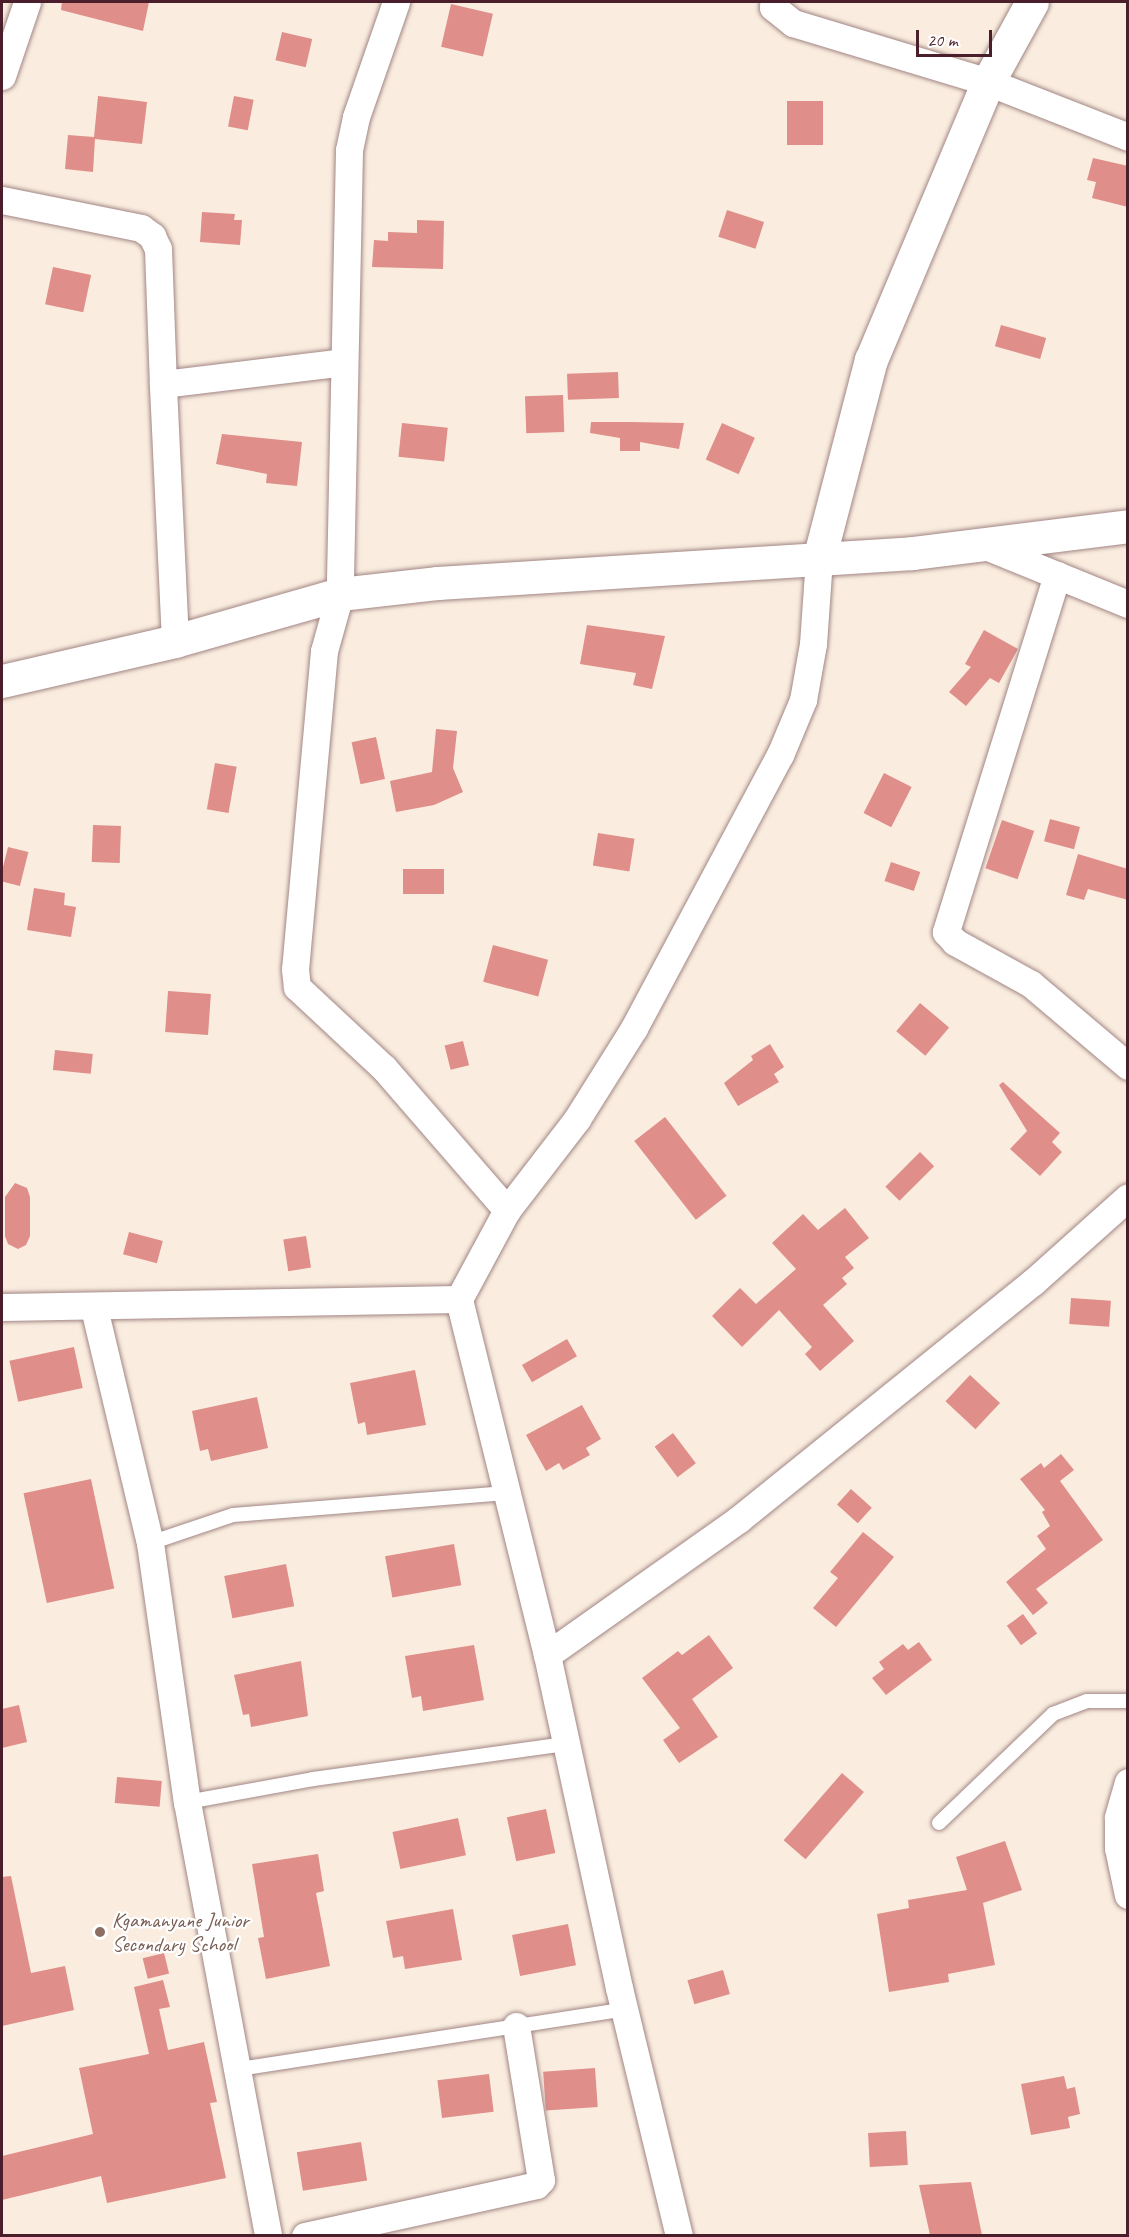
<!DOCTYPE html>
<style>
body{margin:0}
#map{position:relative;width:1129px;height:2237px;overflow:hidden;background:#faeddf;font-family:Caveat,sans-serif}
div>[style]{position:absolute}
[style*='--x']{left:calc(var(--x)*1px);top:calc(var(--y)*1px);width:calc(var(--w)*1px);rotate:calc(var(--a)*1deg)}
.building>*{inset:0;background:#df8e8a;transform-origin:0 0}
.roads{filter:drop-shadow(0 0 2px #a28685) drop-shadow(0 0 2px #a28685)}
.lane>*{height:14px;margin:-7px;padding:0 7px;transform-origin:7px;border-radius:7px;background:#fff}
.street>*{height:27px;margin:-13.5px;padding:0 13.5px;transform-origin:13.5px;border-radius:13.5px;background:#fff}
.secondary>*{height:33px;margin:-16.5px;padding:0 16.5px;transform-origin:16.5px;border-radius:16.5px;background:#fff}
.dots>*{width:16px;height:16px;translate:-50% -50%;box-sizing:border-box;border:3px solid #fff;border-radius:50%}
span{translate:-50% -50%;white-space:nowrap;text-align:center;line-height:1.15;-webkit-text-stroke:4.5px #fff;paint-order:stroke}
.education-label{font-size:21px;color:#785e54}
.left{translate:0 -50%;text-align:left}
.frame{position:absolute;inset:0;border:3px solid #4a1f2b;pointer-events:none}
.scale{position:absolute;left:916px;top:30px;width:76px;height:27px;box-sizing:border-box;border:3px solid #4a1f2b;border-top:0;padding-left:8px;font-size:18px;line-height:21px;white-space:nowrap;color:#4a1f2b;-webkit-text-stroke:4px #fff;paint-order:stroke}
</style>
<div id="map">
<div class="building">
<div style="clip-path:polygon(62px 2px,149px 2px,143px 31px,61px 10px)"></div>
<div style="left:451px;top:4px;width:43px;height:44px;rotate:13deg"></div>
<div style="left:282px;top:32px;width:31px;height:29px;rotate:13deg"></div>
<div style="clip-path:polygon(98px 96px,147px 102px,142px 144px,95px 139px,93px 172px,65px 169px,68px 135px,94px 137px)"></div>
<div style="left:234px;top:96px;width:20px;height:31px;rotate:11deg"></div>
<div style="left:787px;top:101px;width:36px;height:44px"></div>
<div style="clip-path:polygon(1093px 158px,1128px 166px,1128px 207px,1092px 198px,1096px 182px,1087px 180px)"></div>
<div style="left:727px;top:210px;width:39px;height:28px;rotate:18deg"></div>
<div style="clip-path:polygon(202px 212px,235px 214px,234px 220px,242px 220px,240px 245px,200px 242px)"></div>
<div style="clip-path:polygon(417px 220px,444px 221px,443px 269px,372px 267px,374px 240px,388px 241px,388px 232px,417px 233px)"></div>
<div style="left:53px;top:267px;width:39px;height:38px;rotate:12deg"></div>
<div style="left:1001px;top:325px;width:47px;height:22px;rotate:16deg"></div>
<div style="left:618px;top:372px;width:26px;height:51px;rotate:88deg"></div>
<div style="left:563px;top:395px;width:37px;height:38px;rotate:88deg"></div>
<div style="clip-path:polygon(591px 422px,630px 422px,684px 423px,679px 449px,640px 442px,640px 451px,620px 451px,620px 438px,590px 433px)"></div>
<div style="left:402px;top:423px;width:46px;height:34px;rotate:6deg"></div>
<div style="left:722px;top:423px;width:36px;height:40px;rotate:24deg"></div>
<div style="clip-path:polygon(222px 434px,302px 442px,297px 486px,266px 483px,267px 474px,216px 464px)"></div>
<div style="clip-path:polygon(587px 625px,665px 636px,652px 689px,633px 685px,636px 673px,580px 664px)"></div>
<div style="clip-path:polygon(984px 630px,1018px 649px,999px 683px,990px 678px,966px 706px,949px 692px,971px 667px,965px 664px)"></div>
<div style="clip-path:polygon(436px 729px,457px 731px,453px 768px,463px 792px,434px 805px,396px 812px,390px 781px,432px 772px)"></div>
<div style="left:376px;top:737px;width:43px;height:25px;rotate:78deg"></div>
<div style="left:215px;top:763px;width:22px;height:47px;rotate:10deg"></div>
<div style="left:884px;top:773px;width:31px;height:45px;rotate:27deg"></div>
<div style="left:1050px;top:819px;width:31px;height:23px;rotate:15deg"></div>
<div style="left:1002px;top:820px;width:34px;height:51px;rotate:19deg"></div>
<div style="left:93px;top:825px;width:28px;height:37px;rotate:2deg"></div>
<div style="left:598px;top:833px;width:37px;height:33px;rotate:9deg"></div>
<div style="left:8px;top:847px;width:21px;height:35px;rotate:14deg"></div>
<div style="clip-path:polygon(1078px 854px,1128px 869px,1128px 900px,1088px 889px,1084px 900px,1066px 895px)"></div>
<div style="left:891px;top:862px;width:31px;height:20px;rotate:19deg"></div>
<div style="left:444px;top:869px;width:25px;height:41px;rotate:90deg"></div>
<div style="clip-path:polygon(34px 888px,65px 893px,64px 905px,76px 907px,71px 937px,27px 930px)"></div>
<div style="left:493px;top:945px;width:57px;height:38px;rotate:15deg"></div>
<div style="left:168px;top:991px;width:43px;height:41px;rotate:4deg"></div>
<div style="left:920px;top:1003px;width:38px;height:37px;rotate:40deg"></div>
<div style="left:463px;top:1041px;width:25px;height:19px;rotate:76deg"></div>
<div style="clip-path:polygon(770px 1044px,784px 1067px,774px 1074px,779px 1082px,738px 1106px,724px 1083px,753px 1060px,751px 1056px)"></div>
<div style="left:55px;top:1050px;width:38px;height:20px;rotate:6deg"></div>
<div style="clip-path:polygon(1003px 1082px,1060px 1133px,1052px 1142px,1062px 1152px,1040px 1176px,1010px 1149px,1027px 1131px,999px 1085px)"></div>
<div style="left:665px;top:1117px;width:100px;height:39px;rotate:52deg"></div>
<div style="left:920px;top:1152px;width:20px;height:49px;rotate:45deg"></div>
<div style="clip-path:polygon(15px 1183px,27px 1188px,30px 1197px,30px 1236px,26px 1245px,18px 1249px,8px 1244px,5px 1236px,5px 1197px)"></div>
<div style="clip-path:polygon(845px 1208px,869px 1238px,845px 1257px,854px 1268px,842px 1278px,847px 1284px,823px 1305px,854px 1341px,820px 1371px,805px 1354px,812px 1347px,779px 1310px,742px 1347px,712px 1316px,740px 1288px,756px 1304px,796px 1269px,772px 1243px,803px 1214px,818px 1230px)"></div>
<div style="left:129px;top:1232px;width:35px;height:23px;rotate:15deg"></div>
<div style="left:306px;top:1236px;width:32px;height:23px;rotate:81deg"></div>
<div style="left:1071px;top:1298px;width:40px;height:26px;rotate:4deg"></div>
<div style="left:567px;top:1339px;width:20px;height:52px;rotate:60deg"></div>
<div style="left:74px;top:1347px;width:42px;height:66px;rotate:78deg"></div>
<div style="clip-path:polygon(415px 1370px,426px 1425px,367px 1435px,365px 1422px,358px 1424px,350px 1383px)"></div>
<div style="left:970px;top:1375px;width:41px;height:36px;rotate:43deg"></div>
<div style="clip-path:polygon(257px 1397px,268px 1448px,211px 1461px,208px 1449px,200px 1451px,192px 1411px)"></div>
<div style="clip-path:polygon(582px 1405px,601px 1439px,586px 1448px,590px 1455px,563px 1470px,559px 1463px,546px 1471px,526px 1435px)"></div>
<div style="left:673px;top:1433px;width:38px;height:23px;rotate:53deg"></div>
<div style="clip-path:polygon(1061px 1454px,1074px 1470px,1060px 1481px,1103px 1540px,1036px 1589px,1048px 1603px,1033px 1615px,1006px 1582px,1046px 1549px,1037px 1536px,1050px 1526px,1042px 1512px,1045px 1510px,1020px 1479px,1041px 1463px,1044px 1468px)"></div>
<div style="left:91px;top:1479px;width:112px;height:69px;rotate:78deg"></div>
<div style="left:851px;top:1489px;width:28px;height:21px;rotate:42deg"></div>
<div style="clip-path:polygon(863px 1532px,894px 1557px,836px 1627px,813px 1608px,838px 1578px,830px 1572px)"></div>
<div style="left:454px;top:1544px;width:42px;height:70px;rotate:80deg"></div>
<div style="left:286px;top:1564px;width:43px;height:63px;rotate:79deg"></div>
<div style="left:1023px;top:1614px;width:24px;height:20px;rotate:54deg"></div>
<div style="clip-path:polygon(709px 1635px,733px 1668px,692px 1699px,718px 1737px,679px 1763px,663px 1740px,680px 1728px,642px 1678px,678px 1651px,682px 1655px)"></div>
<div style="clip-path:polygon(919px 1642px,932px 1660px,886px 1695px,872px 1678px,884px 1669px,879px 1662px,903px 1644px,908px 1650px)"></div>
<div style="clip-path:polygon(474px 1645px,484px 1700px,423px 1711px,421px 1696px,412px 1698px,405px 1656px)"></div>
<div style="clip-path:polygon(301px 1661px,308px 1716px,251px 1727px,249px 1714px,243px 1715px,234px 1675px)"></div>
<div style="clip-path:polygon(19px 1705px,27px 1742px,2px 1748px,2px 1709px)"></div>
<div style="left:842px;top:1773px;width:29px;height:89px;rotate:41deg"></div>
<div style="left:117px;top:1777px;width:45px;height:26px;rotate:5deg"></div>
<div style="left:546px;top:1809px;width:45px;height:40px;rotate:78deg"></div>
<div style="left:458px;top:1818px;width:38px;height:67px;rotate:78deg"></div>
<div style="clip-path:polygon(1005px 1841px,1022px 1890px,983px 1903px,995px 1965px,948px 1974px,949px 1982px,889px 1992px,877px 1914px,909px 1908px,908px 1900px,967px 1890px,956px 1857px)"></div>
<div style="clip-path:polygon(318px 1854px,324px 1891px,316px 1893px,330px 1966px,266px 1979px,258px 1938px,264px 1937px,252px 1864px)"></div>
<div style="clip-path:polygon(11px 1876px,31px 1973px,65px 1966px,74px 2010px,2px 2026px,2px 1877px)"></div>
<div style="clip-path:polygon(453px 1909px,462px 1960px,405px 1969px,403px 1956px,393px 1958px,386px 1921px)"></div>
<div style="left:568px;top:1924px;width:42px;height:57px;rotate:79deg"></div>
<div style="left:164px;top:1953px;width:21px;height:22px;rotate:76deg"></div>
<div style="left:723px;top:1970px;width:25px;height:37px;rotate:74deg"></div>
<div style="clip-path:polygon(163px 1980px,170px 2007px,159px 2009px,168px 2050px,204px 2042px,217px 2102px,210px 2103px,226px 2178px,107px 2203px,101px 2176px,2px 2200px,2px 2156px,93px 2134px,79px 2068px,149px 2054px,134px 1987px)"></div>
<div style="left:595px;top:2068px;width:39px;height:52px;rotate:86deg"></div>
<div style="left:489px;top:2074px;width:38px;height:52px;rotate:83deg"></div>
<div style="clip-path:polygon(1064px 2076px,1067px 2089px,1075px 2087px,1080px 2114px,1068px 2117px,1070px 2128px,1031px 2135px,1021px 2084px)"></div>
<div style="left:906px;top:2131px;width:34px;height:38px;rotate:87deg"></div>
<div style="left:361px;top:2142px;width:39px;height:65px;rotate:81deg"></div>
<div style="clip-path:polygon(971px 2182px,982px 2235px,930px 2235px,919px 2185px)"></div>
</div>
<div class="roads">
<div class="lane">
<div style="--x:150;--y:1543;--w:88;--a:-18.6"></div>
<div style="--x:233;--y:1515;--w:274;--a:-4.6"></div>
<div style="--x:187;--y:1802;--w:128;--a:-10.3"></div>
<div style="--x:313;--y:1779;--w:255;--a:-7.9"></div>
<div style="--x:939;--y:1823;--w:158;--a:-43.7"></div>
<div style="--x:1053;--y:1714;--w:36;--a:-21"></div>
<div style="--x:1087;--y:1701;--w:41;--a:0"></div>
<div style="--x:239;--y:2069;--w:391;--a:-8.8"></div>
</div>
<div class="street">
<div style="--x:396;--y:2;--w:122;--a:109.2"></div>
<div style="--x:356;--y:117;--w:34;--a:102"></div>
<div style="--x:349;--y:150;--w:444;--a:91.2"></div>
<div style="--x:340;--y:594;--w:59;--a:105.7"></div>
<div style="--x:324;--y:651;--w:319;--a:95.2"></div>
<div style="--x:295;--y:969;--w:18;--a:84"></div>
<div style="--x:297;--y:987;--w:119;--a:43"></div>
<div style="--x:384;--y:1068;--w:188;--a:49.1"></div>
<div style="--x:774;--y:2;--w:5;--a:101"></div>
<div style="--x:773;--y:7;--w:26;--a:39"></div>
<div style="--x:793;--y:23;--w:204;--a:16.8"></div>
<div style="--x:988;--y:82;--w:150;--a:21.4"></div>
<div style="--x:2;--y:76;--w:78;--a:-71.3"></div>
<div style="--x:2;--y:200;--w:142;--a:11.4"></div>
<div style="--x:141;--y:228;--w:14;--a:36"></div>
<div style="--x:152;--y:236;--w:14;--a:65"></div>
<div style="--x:158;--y:249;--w:135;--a:87.9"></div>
<div style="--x:981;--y:544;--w:159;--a:22.2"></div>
<div style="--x:1057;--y:575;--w:374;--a:107.3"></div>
<div style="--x:946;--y:932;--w:13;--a:48"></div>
<div style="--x:955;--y:942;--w:87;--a:28.9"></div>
<div style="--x:1031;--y:984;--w:127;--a:40.2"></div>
<div style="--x:175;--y:641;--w:257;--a:-92.7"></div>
<div style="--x:163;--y:384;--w:182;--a:-6.9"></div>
<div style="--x:2;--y:1307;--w:457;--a:-1"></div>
<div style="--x:94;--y:1308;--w:242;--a:76.6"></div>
<div style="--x:150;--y:1543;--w:262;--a:81.9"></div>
<div style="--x:187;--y:1802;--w:441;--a:79.4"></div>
<div style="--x:547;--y:1655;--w:235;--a:-35.3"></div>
<div style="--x:739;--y:1519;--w:378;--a:-38.9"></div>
<div style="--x:1033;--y:1282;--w:127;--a:-41.8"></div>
<div style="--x:1128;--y:1782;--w:37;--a:106"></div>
<div style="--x:1118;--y:1818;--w:30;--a:90"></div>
<div style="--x:1118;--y:1848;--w:48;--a:78"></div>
<div style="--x:305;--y:2236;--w:237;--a:-12.4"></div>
<div style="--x:536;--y:2185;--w:7;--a:-45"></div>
<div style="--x:541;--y:2180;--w:156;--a:-99.2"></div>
<div style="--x:679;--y:2236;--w:255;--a:-103.6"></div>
<div style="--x:619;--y:1988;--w:341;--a:-102.2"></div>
<div style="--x:547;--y:1655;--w:367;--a:-103.9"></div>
<div style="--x:459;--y:1299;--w:101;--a:-61.7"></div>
<div style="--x:507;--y:1210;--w:115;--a:-52.4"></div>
<div style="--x:577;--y:1119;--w:107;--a:-57.9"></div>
<div style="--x:634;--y:1028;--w:310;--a:-61.9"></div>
<div style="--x:780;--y:755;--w:60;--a:-67.3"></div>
<div style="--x:803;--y:700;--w:57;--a:-79.9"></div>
<div style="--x:813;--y:644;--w:85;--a:-86"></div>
</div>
<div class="secondary">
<div style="--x:819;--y:559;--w:206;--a:-75.4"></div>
<div style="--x:871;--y:360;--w:302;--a:-67.2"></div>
<div style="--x:988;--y:82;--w:91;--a:-61.2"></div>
<div style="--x:2;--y:681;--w:178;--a:-13"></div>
<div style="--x:175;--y:641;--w:172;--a:-15.9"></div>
<div style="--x:340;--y:594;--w:99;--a:-6.4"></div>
<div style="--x:438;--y:583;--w:475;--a:-3.6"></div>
<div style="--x:912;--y:553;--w:218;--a:-7.1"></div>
</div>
</div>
<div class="dots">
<div style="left:100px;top:1932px;background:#8d6e63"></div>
</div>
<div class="education-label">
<span class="left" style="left:112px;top:1932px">Kgamanyane Junior<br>Secondary School</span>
</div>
<div class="frame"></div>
<div class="scale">20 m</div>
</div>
